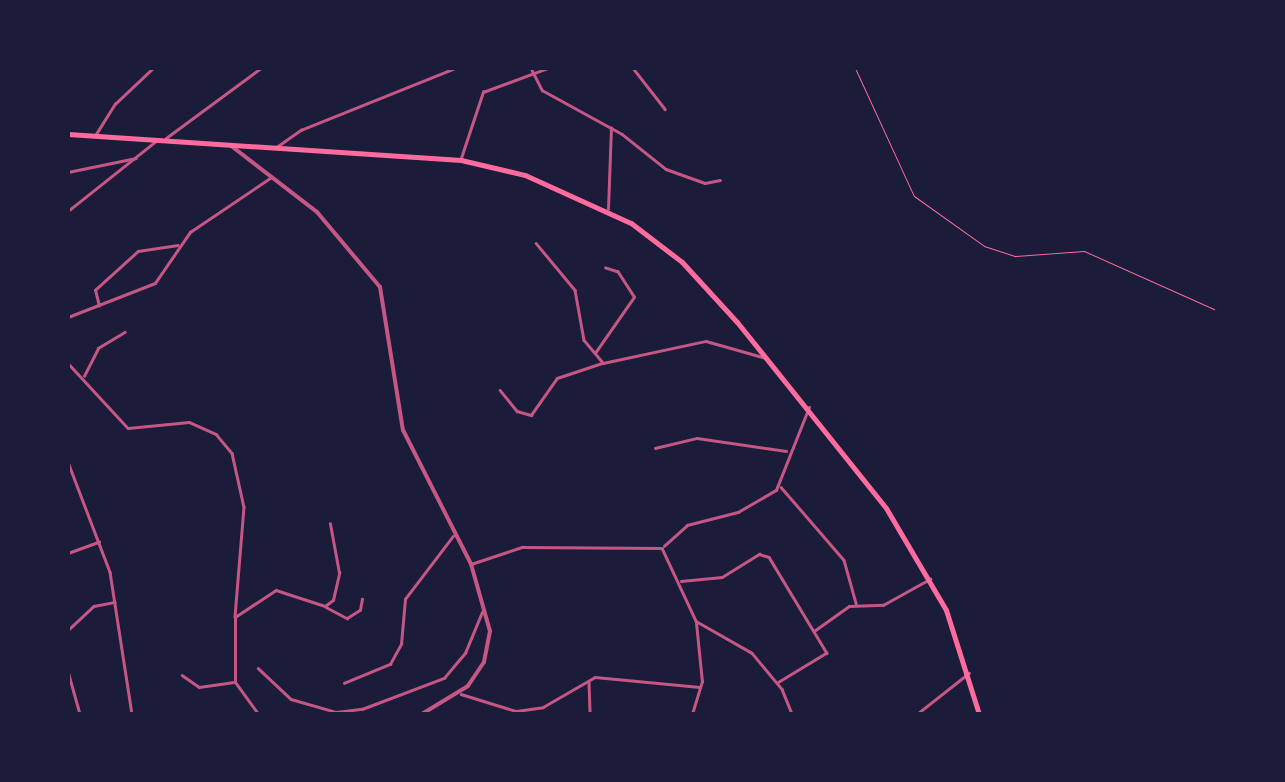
<!DOCTYPE html>
<style>
body{margin:0}
#map{position:relative;width:1285px;height:782px;overflow:hidden;background:#1b1b3a;font-family:Commissioner,sans-serif}
div>[style]{position:absolute}
[style*='--x']{left:calc(var(--x)*1px);top:calc(var(--y)*1px);width:calc(var(--w)*1px);rotate:calc(var(--a)*1deg)}
.path>*{height:1px;margin:-0.5px;padding:0 0.5px;transform-origin:0.5px;border-radius:0.5px;background:#ff6b9d}
.minor>*{height:2.5px;margin:-1.25px;padding:0 1.25px;transform-origin:1.25px;border-radius:1.25px;background:#c65784}
.tertiary>*{height:4px;margin:-2px;padding:0 2px;transform-origin:2px;border-radius:2px;background:#c65784}
.trunk>*{height:5px;margin:-2.5px;padding:0 2.5px;transform-origin:2.5px;border-radius:2.5px;background:#ff6b9d}
span{translate:-50% -50%;white-space:nowrap;text-align:center;line-height:1.15;-webkit-text-stroke:10px #1b1b3a;paint-order:stroke}
.frame{position:absolute;inset:0;border:70px solid #1b1b3a;pointer-events:none}
</style>
<div id="map">
<div class="path">
<div style="--x:855;--y:68;--w:141;--a:65.3"></div>
<div style="--x:914;--y:196;--w:86;--a:35.5"></div>
<div style="--x:984;--y:246;--w:33;--a:18"></div>
<div style="--x:1015;--y:256;--w:69;--a:-4.1"></div>
<div style="--x:1084;--y:251;--w:147;--a:24.1"></div>
</div>
<div class="minor">
<div style="--x:531;--y:68;--w:25;--a:63"></div>
<div style="--x:542;--y:90;--w:91;--a:28.8"></div>
<div style="--x:622;--y:134;--w:56;--a:38.5"></div>
<div style="--x:666;--y:169;--w:41;--a:19.7"></div>
<div style="--x:705;--y:183;--w:15;--a:-11"></div>
<div style="--x:633;--y:68;--w:52;--a:52"></div>
<div style="--x:96;--y:134;--w:36;--a:-58"></div>
<div style="--x:115;--y:104;--w:52;--a:-43.5"></div>
<div style="--x:166;--y:138;--w:118;--a:-36.4"></div>
<div style="--x:275;--y:148;--w:32;--a:-35"></div>
<div style="--x:301;--y:130;--w:166;--a:-21.9"></div>
<div style="--x:461;--y:158;--w:70;--a:-71.6"></div>
<div style="--x:483;--y:92;--w:69;--a:-20.3"></div>
<div style="--x:68;--y:172;--w:69;--a:-11.6"></div>
<div style="--x:608;--y:209;--w:81;--a:-87.9"></div>
<div style="--x:68;--y:211;--w:112;--a:-38.5"></div>
<div style="--x:536;--y:243;--w:61;--a:50.3"></div>
<div style="--x:575;--y:290;--w:51;--a:79.8"></div>
<div style="--x:584;--y:340;--w:30;--a:50"></div>
<div style="--x:603;--y:363;--w:105;--a:-12.1"></div>
<div style="--x:706;--y:341;--w:62;--a:15.8"></div>
<div style="--x:99;--y:306;--w:16;--a:-104"></div>
<div style="--x:95;--y:290;--w:58;--a:-42.2"></div>
<div style="--x:138;--y:251;--w:40;--a:-8.5"></div>
<div style="--x:68;--y:317;--w:93;--a:-21.3"></div>
<div style="--x:155;--y:283;--w:62;--a:-55.5"></div>
<div style="--x:190;--y:232;--w:97;--a:-34"></div>
<div style="--x:595;--y:353;--w:68;--a:-55.1"></div>
<div style="--x:634;--y:297;--w:30;--a:-123"></div>
<div style="--x:618;--y:272;--w:13;--a:-162"></div>
<div style="--x:68;--y:363;--w:88;--a:47.3"></div>
<div style="--x:128;--y:428;--w:61;--a:-5.6"></div>
<div style="--x:189;--y:422;--w:30;--a:24"></div>
<div style="--x:216;--y:434;--w:25;--a:50"></div>
<div style="--x:232;--y:453;--w:55;--a:77.5"></div>
<div style="--x:244;--y:507;--w:110;--a:94.7"></div>
<div style="--x:84;--y:376;--w:31;--a:-63"></div>
<div style="--x:98;--y:348;--w:31;--a:-31"></div>
<div style="--x:500;--y:390;--w:27;--a:51"></div>
<div style="--x:517;--y:411;--w:15;--a:16"></div>
<div style="--x:531;--y:415;--w:45;--a:-54.9"></div>
<div style="--x:557;--y:378;--w:47;--a:-18.4"></div>
<div style="--x:655;--y:448;--w:43;--a:-13.4"></div>
<div style="--x:697;--y:438;--w:90;--a:8.3"></div>
<div style="--x:68;--y:462;--w:118;--a:69.1"></div>
<div style="--x:110;--y:572;--w:144;--a:81.2"></div>
<div style="--x:781;--y:487;--w:96;--a:49.2"></div>
<div style="--x:844;--y:560;--w:45;--a:74.4"></div>
<div style="--x:664;--y:546;--w:31;--a:-42"></div>
<div style="--x:687;--y:525;--w:53;--a:-14.3"></div>
<div style="--x:738;--y:512;--w:44;--a:-30.1"></div>
<div style="--x:776;--y:490;--w:89;--a:-68.3"></div>
<div style="--x:68;--y:553;--w:33;--a:-20"></div>
<div style="--x:471;--y:564;--w:54;--a:-18.4"></div>
<div style="--x:522;--y:547;--w:140;--a:0.4"></div>
<div style="--x:662;--y:548;--w:81;--a:65"></div>
<div style="--x:696;--y:621;--w:64;--a:29.7"></div>
<div style="--x:752;--y:653;--w:47;--a:50.2"></div>
<div style="--x:782;--y:689;--w:27;--a:68"></div>
<div style="--x:681;--y:581;--w:41;--a:-5.6"></div>
<div style="--x:722;--y:577;--w:44;--a:-31.9"></div>
<div style="--x:759;--y:554;--w:10;--a:17"></div>
<div style="--x:769;--y:557;--w:112;--a:58.9"></div>
<div style="--x:827;--y:653;--w:56;--a:148.9"></div>
<div style="--x:326;--y:607;--w:24;--a:28"></div>
<div style="--x:347;--y:618;--w:15;--a:-32"></div>
<div style="--x:360;--y:610;--w:11;--a:-80"></div>
<div style="--x:68;--y:630;--w:35;--a:-43"></div>
<div style="--x:94;--y:606;--w:21;--a:-11"></div>
<div style="--x:814;--y:631;--w:43;--a:-35.5"></div>
<div style="--x:849;--y:606;--w:34;--a:-2"></div>
<div style="--x:883;--y:605;--w:54;--a:-29"></div>
<div style="--x:258;--y:668;--w:45;--a:43.2"></div>
<div style="--x:291;--y:699;--w:47;--a:16.1"></div>
<div style="--x:336;--y:712;--w:26;--a:-7"></div>
<div style="--x:362;--y:709;--w:88;--a:-20.7"></div>
<div style="--x:444;--y:678;--w:33;--a:-50"></div>
<div style="--x:465;--y:653;--w:44;--a:-67.5"></div>
<div style="--x:68;--y:671;--w:45;--a:74.4"></div>
<div style="--x:182;--y:675;--w:21;--a:35"></div>
<div style="--x:199;--y:687;--w:35;--a:-8"></div>
<div style="--x:589;--y:682;--w:32;--a:88"></div>
<div style="--x:344;--y:683;--w:50;--a:-22.4"></div>
<div style="--x:390;--y:664;--w:23;--a:-61"></div>
<div style="--x:401;--y:644;--w:45;--a:-84.9"></div>
<div style="--x:405;--y:599;--w:79;--a:-52.7"></div>
<div style="--x:461;--y:694;--w:58;--a:17.2"></div>
<div style="--x:516;--y:711;--w:27;--a:-8"></div>
<div style="--x:543;--y:707;--w:60;--a:-30"></div>
<div style="--x:595;--y:677;--w:105;--a:5.4"></div>
<div style="--x:258;--y:714;--w:39;--a:-126"></div>
<div style="--x:235;--y:682;--w:65;--a:-90"></div>
<div style="--x:235;--y:617;--w:49;--a:-33.4"></div>
<div style="--x:276;--y:590;--w:52;--a:18.1"></div>
<div style="--x:325;--y:606;--w:10;--a:-37"></div>
<div style="--x:333;--y:600;--w:28;--a:-77"></div>
<div style="--x:339;--y:573;--w:50;--a:-100.4"></div>
<div style="--x:692;--y:714;--w:34;--a:-73"></div>
<div style="--x:702;--y:682;--w:59;--a:-95.8"></div>
<div style="--x:917;--y:714;--w:66;--a:-38.3"></div>
</div>
<div class="tertiary">
<div style="--x:230;--y:145;--w:110;--a:37.6"></div>
<div style="--x:317;--y:212;--w:98;--a:50"></div>
<div style="--x:380;--y:287;--w:145;--a:80.9"></div>
<div style="--x:403;--y:430;--w:150;--a:63.1"></div>
<div style="--x:471;--y:564;--w:70;--a:74.2"></div>
<div style="--x:490;--y:631;--w:32;--a:101"></div>
<div style="--x:484;--y:662;--w:29;--a:124"></div>
<div style="--x:468;--y:686;--w:54;--a:148.7"></div>
</div>
<div class="trunk">
<div style="--x:68;--y:134;--w:394;--a:3.8"></div>
<div style="--x:461;--y:160;--w:66;--a:13.2"></div>
<div style="--x:525;--y:175;--w:116;--a:24.4"></div>
<div style="--x:631;--y:223;--w:64;--a:37.4"></div>
<div style="--x:682;--y:262;--w:81;--a:47.5"></div>
<div style="--x:737;--y:322;--w:238;--a:51.3"></div>
<div style="--x:886;--y:508;--w:118;--a:59.5"></div>
<div style="--x:946;--y:610;--w:109;--a:72.4"></div>
</div>
<div class="frame"></div>
</div>
